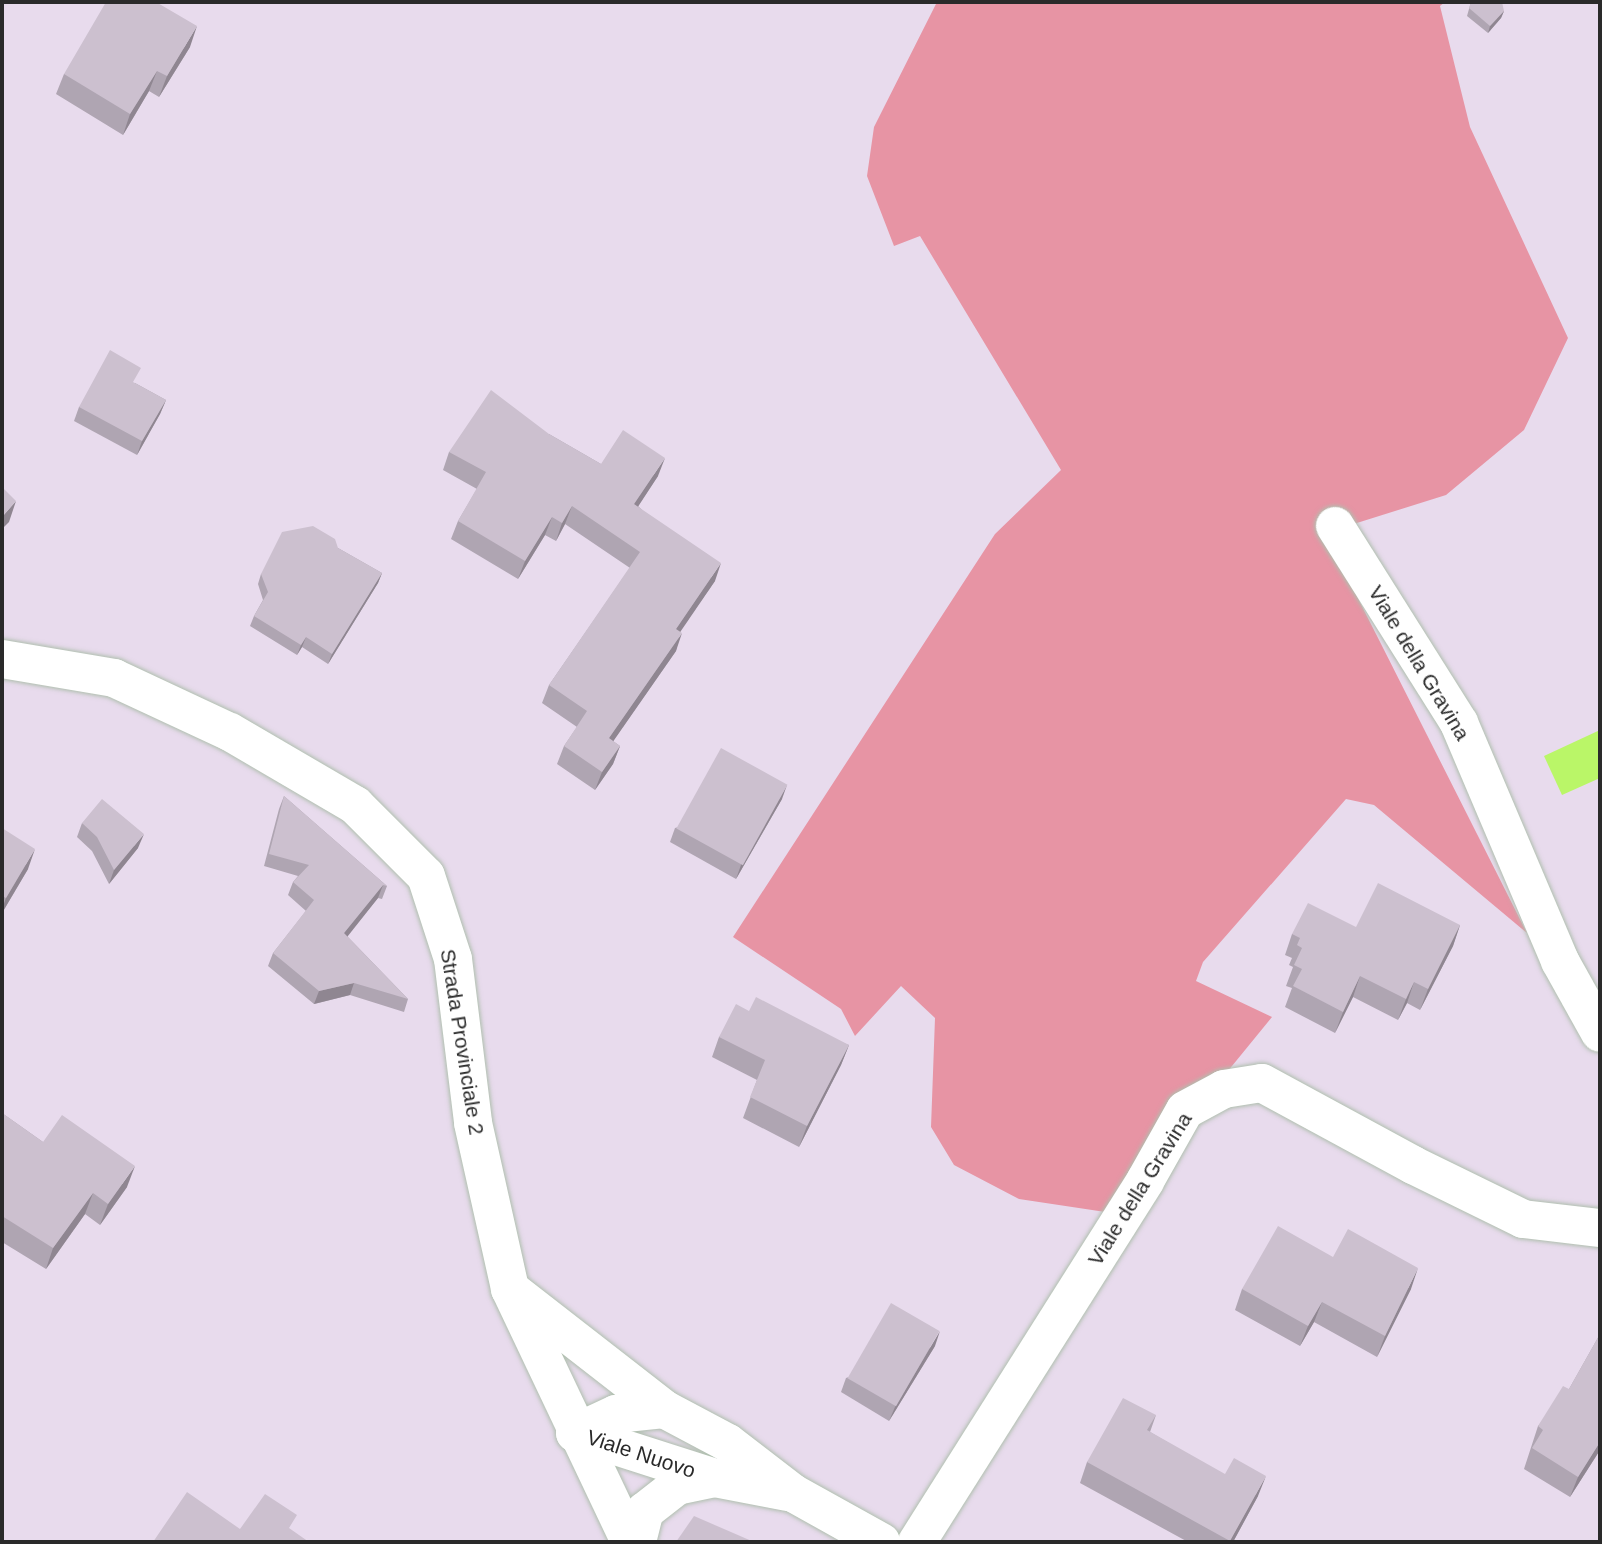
<!DOCTYPE html>
<style>
body{margin:0}
#map{position:relative;width:1602px;height:1544px;overflow:hidden;background:#e8dbed;font-family:Helvetica,sans-serif}
div>[style]{position:absolute}
[style*='--x']{left:calc(var(--x)*1px);top:calc(var(--y)*1px);width:calc(var(--w)*1px);rotate:calc(var(--a)*1deg)}
.green>*{inset:0;background:#e794a4}
.water>*{inset:0;background:#baf668}
.roads{filter:drop-shadow(0 0 2px #b0bfaf) drop-shadow(0 0 2px #b0bfaf)}
.minor>*{height:38px;margin:-19px;padding:0 19px;transform-origin:19px;border-radius:19px;background:#fff}
.tertiary>*{height:38px;margin:-19px;padding:0 19px;transform-origin:19px;border-radius:19px;background:#fff}
.wall>*{inset:0;background:#afa5b2}
.shaded-wall>*{inset:0;background:#8f8691}
.building>*{inset:0;background:#ccc0cf;transform-origin:0 0}
span{translate:-50% -50%;white-space:nowrap;text-align:center;line-height:1.15;-webkit-text-stroke:6px #fff;paint-order:stroke}
.street-label{font-size:21px;color:#2a2a2a}
.frame{position:absolute;inset:0;border:4px solid #2a2a2a;pointer-events:none}
</style>
<div id="map">
<div class="green">
<div style="clip-path:polygon(937px 2px,1445px 2px,1440px 6px,1470px 127px,1568px 338px,1524px 430px,1446px 495px,1325px 533px,1527px 933px,1374px 805px,1346px 799px,1203px 962px,1196px 981px,1272px 1017px,1112px 1213px,1019px 1199px,954px 1165px,931px 1127px,935px 1018px,901px 986px,855px 1036px,841px 1009px,733px 937px,995px 534px,1061px 470px,920px 236px,894px 246px,867px 176px,874px 127px)"></div>
</div>
<div class="water">
<div style="clip-path:polygon(1600px 730px,1600px 778px,1562px 795px,1544px 756px)"></div>
</div>
<div class="roads">
<div class="minor">
<div style="--x:1335;--y:526;--w:233;--a:57.8"></div>
<div style="--x:1459;--y:723;--w:259;--a:67"></div>
<div style="--x:1560;--y:961;--w:82;--a:60.9"></div>
<div style="--x:510;--y:1289;--w:195;--a:37.9"></div>
<div style="--x:664;--y:1409;--w:72;--a:28"></div>
<div style="--x:728;--y:1443;--w:82;--a:37.6"></div>
<div style="--x:793;--y:1493;--w:101;--a:29.1"></div>
<div style="--x:575;--y:1433;--w:147;--a:17.8"></div>
<div style="--x:575;--y:1433;--w:45;--a:-24.9"></div>
<div style="--x:616;--y:1414;--w:48;--a:-5.9"></div>
<div style="--x:637;--y:1542;--w:32;--a:-76"></div>
<div style="--x:645;--y:1511;--w:41;--a:-38"></div>
<div style="--x:677;--y:1486;--w:39;--a:-12"></div>
<div style="--x:715;--y:1478;--w:73;--a:11"></div>
<div style="--x:917;--y:1542;--w:427;--a:-57.7"></div>
<div style="--x:1145;--y:1181;--w:81;--a:-60.6"></div>
<div style="--x:1185;--y:1110;--w:44;--a:-28.3"></div>
<div style="--x:1224;--y:1089;--w:38;--a:-9"></div>
<div style="--x:1262;--y:1083;--w:172;--a:28.5"></div>
<div style="--x:1413;--y:1165;--w:123;--a:26.1"></div>
<div style="--x:1523;--y:1219;--w:78;--a:6.7"></div>
</div>
<div class="tertiary">
<div style="--x:2;--y:659;--w:114;--a:9.6"></div>
<div style="--x:114;--y:678;--w:128;--a:25"></div>
<div style="--x:230;--y:732;--w:145;--a:30.3"></div>
<div style="--x:355;--y:805;--w:100;--a:45"></div>
<div style="--x:426;--y:876;--w:87;--a:72"></div>
<div style="--x:453;--y:959;--w:165;--a:83"></div>
<div style="--x:473;--y:1123;--w:170;--a:77.4"></div>
<div style="--x:510;--y:1289;--w:280;--a:64.6"></div>
</div>
</div>
<div class="wall">
<div style="clip-path:polygon(1471px 2px,1504px 11px,1501px 18px,1488px 33px,1467px 16px)"></div>
<div style="clip-path:polygon(190px 47px,159px 97px,149px 91px,123px 135px,56px 94px,64px 74px)"></div>
<div style="clip-path:polygon(135px 383px,166px 400px,160px 414px,137px 455px,74px 421px,79px 407px)"></div>
<div style="clip-path:polygon(549px 434px,601px 464px,658px 476px,638px 506px,715px 581px,680px 631px,676px 651px,613px 741px,620px 746px,613px 764px,595px 790px,557px 764px,564px 746px,577px 727px,542px 703px,549px 685px,630px 568px,565px 524px,556px 541px,545px 535px,518px 579px,451px 539px,458px 521px,477px 489px,443px 470px,449px 452px)"></div>
<div style="clip-path:polygon(338px 548px,382px 573px,378px 583px,328px 664px,302px 647px,297px 655px,250px 626px,254px 616px,263px 600px,258px 584px,261px 574px)"></div>
<div style="clip-path:polygon(284px 796px,387px 886px,382px 899px,378px 898px,347px 936px,408px 999px,404px 1012px,350px 995px,314px 1004px,268px 966px,273px 953px,306px 911px,288px 895px,293px 882px,298px 876px,264px 866px,279px 809px)"></div>
<div style="clip-path:polygon(782px 799px,736px 879px,670px 842px,675px 828px)"></div>
<div style="clip-path:polygon(82px 823px,138px 848px,109px 884px,92px 851px,77px 837px)"></div>
<div style="clip-path:polygon(2px 828px,28px 869px,2px 913px)"></div>
<div style="clip-path:polygon(1460px 925px,1453px 946px,1420px 1010px,1407px 1003px,1398px 1020px,1353px 997px,1335px 1033px,1285px 1007px,1292px 988px,1286px 986px,1293px 967px,1289px 965px,1292px 958px,1285px 955px,1292px 934px,1356px 927px)"></div>
<div style="clip-path:polygon(749px 1011px,849px 1045px,841px 1065px,799px 1147px,743px 1118px,757px 1080px,712px 1057px,719px 1037px)"></div>
<div style="clip-path:polygon(2px 1113px,43px 1142px,127px 1187px,100px 1225px,85px 1214px,46px 1269px,2px 1242px)"></div>
<div style="clip-path:polygon(1333px 1257px,1411px 1289px,1377px 1357px,1314px 1322px,1300px 1346px,1235px 1310px,1242px 1289px)"></div>
<div style="clip-path:polygon(1600px 1334px,1600px 1450px,1570px 1497px,1524px 1469px,1538px 1426px,1569px 1389px)"></div>
<div style="clip-path:polygon(935px 1346px,889px 1421px,841px 1392px,846px 1378px)"></div>
<div style="clip-path:polygon(1156px 1415px,1150px 1432px,1258px 1496px,1233px 1542px,1188px 1542px,1080px 1483px,1087px 1462px)"></div>
</div>
<div class="shaded-wall">
<div style="clip-path:polygon(1504px 11px,1501px 18px,1488px 33px,1490px 26px)"></div>
<div style="clip-path:polygon(197px 26px,190px 47px,159px 97px,167px 76px)"></div>
<div style="clip-path:polygon(157px 71px,149px 91px,123px 135px,130px 114px)"></div>
<div style="clip-path:polygon(166px 400px,160px 414px,137px 455px,142px 441px)"></div>
<div style="clip-path:polygon(665px 458px,658px 476px,628px 522px,634px 504px)"></div>
<div style="clip-path:polygon(16px 501px,9px 522px,2px 529px,2px 517px)"></div>
<div style="clip-path:polygon(572px 506px,565px 524px,556px 541px,562px 523px)"></div>
<div style="clip-path:polygon(552px 517px,545px 535px,518px 579px,525px 561px)"></div>
<div style="clip-path:polygon(721px 563px,715px 581px,670px 647px,676px 629px)"></div>
<div style="clip-path:polygon(382px 573px,378px 583px,328px 664px,332px 654px)"></div>
<div style="clip-path:polygon(682px 633px,676px 651px,603px 756px,609px 738px)"></div>
<div style="clip-path:polygon(306px 637px,302px 647px,297px 655px,301px 645px)"></div>
<div style="clip-path:polygon(620px 746px,613px 764px,595px 790px,602px 772px)"></div>
<div style="clip-path:polygon(787px 785px,782px 799px,736px 879px,741px 865px)"></div>
<div style="clip-path:polygon(144px 834px,138px 848px,109px 884px,114px 870px)"></div>
<div style="clip-path:polygon(35px 849px,28px 869px,2px 913px,2px 909px,6px 898px)"></div>
<div style="clip-path:polygon(383px 885px,378px 898px,340px 946px,344px 933px)"></div>
<div style="clip-path:polygon(1460px 925px,1453px 946px,1420px 1010px,1428px 989px)"></div>
<div style="clip-path:polygon(1360px 976px,1353px 997px,1335px 1033px,1343px 1012px)"></div>
<div style="clip-path:polygon(1414px 982px,1407px 1003px,1398px 1020px,1406px 999px)"></div>
<div style="clip-path:polygon(354px 983px,350px 995px,314px 1004px,319px 991px)"></div>
<div style="clip-path:polygon(849px 1045px,841px 1065px,799px 1147px,807px 1126px)"></div>
<div style="clip-path:polygon(135px 1166px,127px 1187px,100px 1225px,108px 1204px)"></div>
<div style="clip-path:polygon(93px 1193px,85px 1214px,46px 1269px,53px 1248px)"></div>
<div style="clip-path:polygon(1418px 1268px,1411px 1289px,1377px 1357px,1385px 1336px)"></div>
<div style="clip-path:polygon(1322px 1302px,1314px 1322px,1300px 1346px,1308px 1326px)"></div>
<div style="clip-path:polygon(940px 1331px,935px 1346px,889px 1421px,895px 1407px)"></div>
<div style="clip-path:polygon(1600px 1442px,1600px 1450px,1570px 1497px,1578px 1477px)"></div>
<div style="clip-path:polygon(1266px 1476px,1258px 1496px,1233px 1542px,1229px 1542px)"></div>
</div>
<div class="building">
<div style="clip-path:polygon(106px 2px,156px 2px,197px 26px,167px 76px,157px 71px,130px 114px,64px 74px)"></div>
<div style="clip-path:polygon(1471px 2px,1502px 2px,1504px 11px,1490px 26px,1469px 8px)"></div>
<div style="clip-path:polygon(110px 350px,141px 368px,133px 382px,166px 400px,142px 441px,79px 407px)"></div>
<div style="clip-path:polygon(491px 390px,549px 434px,601px 464px,623px 430px,665px 458px,634px 504px,721px 563px,676px 629px,682px 633px,609px 738px,620px 746px,602px 772px,564px 746px,587px 711px,549px 685px,640px 552px,572px 506px,562px 523px,552px 517px,525px 561px,458px 521px,486px 472px,449px 452px)"></div>
<div style="clip-path:polygon(2px 487px,16px 501px,2px 517px)"></div>
<div style="clip-path:polygon(313px 526px,335px 539px,338px 548px,382px 573px,332px 654px,306px 637px,301px 645px,254px 616px,268px 592px,261px 574px,282px 532px)"></div>
<div style="left:721px;top:748px;width:76px;height:92px;rotate:29deg"></div>
<div style="clip-path:polygon(284px 796px,387px 886px,383px 885px,344px 933px,408px 999px,354px 983px,319px 991px,273px 953px,314px 900px,293px 882px,309px 865px,269px 854px)"></div>
<div style="clip-path:polygon(102px 799px,144px 834px,114px 870px,97px 837px,82px 823px)"></div>
<div style="clip-path:polygon(2px 828px,35px 849px,6px 898px,2px 896px)"></div>
<div style="clip-path:polygon(1378px 883px,1460px 925px,1428px 989px,1414px 982px,1406px 999px,1360px 976px,1343px 1012px,1293px 986px,1302px 969px,1294px 965px,1302px 948px,1297px 945px,1300px 938px,1292px 934px,1308px 903px,1356px 927px)"></div>
<div style="clip-path:polygon(756px 997px,849px 1045px,807px 1126px,750px 1097px,765px 1060px,719px 1037px,736px 1004px,749px 1011px)"></div>
<div style="clip-path:polygon(2px 1113px,43px 1142px,62px 1115px,135px 1166px,108px 1204px,93px 1193px,53px 1248px,2px 1216px)"></div>
<div style="clip-path:polygon(1278px 1226px,1333px 1257px,1348px 1229px,1418px 1268px,1385px 1336px,1322px 1302px,1308px 1326px,1242px 1289px)"></div>
<div style="left:891px;top:1303px;width:56px;height:87px;rotate:30deg"></div>
<div style="clip-path:polygon(1600px 1334px,1600px 1442px,1578px 1477px,1532px 1448px,1543px 1430px,1538px 1426px,1563px 1386px,1569px 1389px)"></div>
<div style="clip-path:polygon(1123px 1398px,1156px 1415px,1147px 1430px,1225px 1474px,1234px 1458px,1266px 1476px,1230px 1541px,1087px 1462px)"></div>
<div style="clip-path:polygon(187px 1492px,240px 1529px,265px 1494px,297px 1515px,289px 1528px,309px 1542px,153px 1542px)"></div>
<div style="clip-path:polygon(694px 1516px,754px 1542px,676px 1542px)"></div>
</div>
<div class="street-label">
<span style="left:1419px;top:663px;rotate:59deg">Viale della Gravina</span>
<span style="left:462px;top:1042px;rotate:81deg">Strada Provinciale 2</span>
<span style="left:1140px;top:1189px;rotate:-58deg">Viale della Gravina</span>
<span style="left:641px;top:1454px;rotate:18deg">Viale Nuovo</span>
</div>
<div class="frame"></div>
</div>
